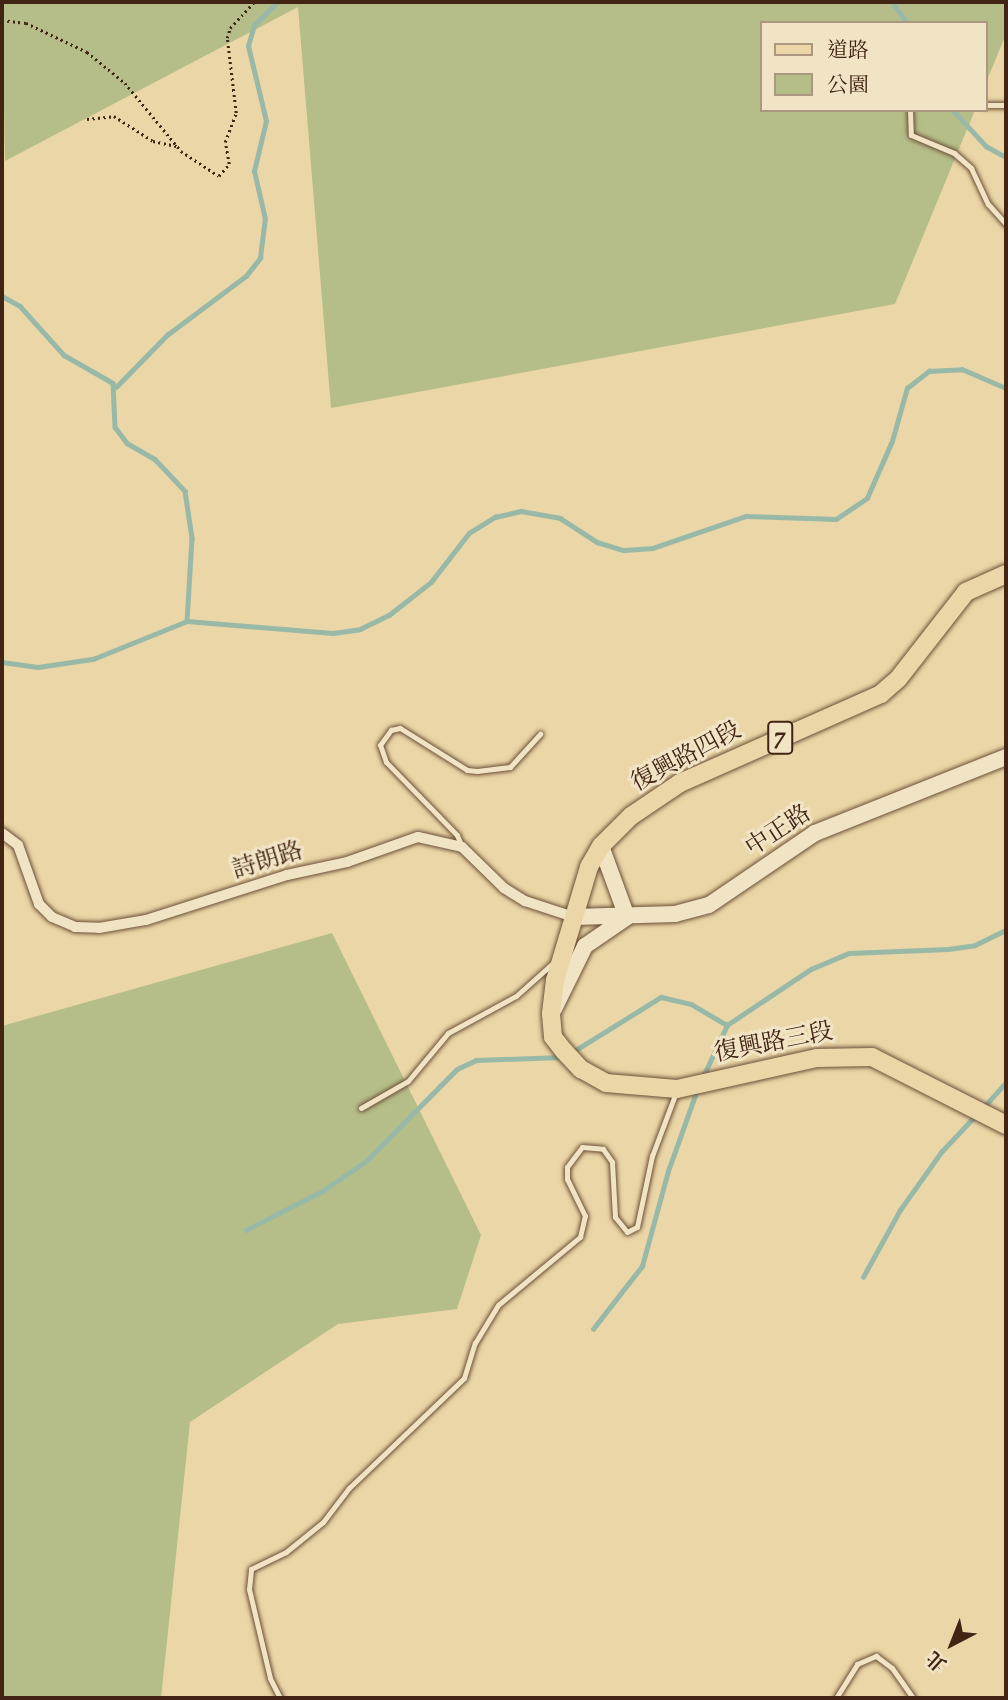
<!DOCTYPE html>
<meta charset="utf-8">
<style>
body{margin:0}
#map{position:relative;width:1008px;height:1700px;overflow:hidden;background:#ead6a6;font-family:"Sorts Mill Goudy","Noto Serif TC",serif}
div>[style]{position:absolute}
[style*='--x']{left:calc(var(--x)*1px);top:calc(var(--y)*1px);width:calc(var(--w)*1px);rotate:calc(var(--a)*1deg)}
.green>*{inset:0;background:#b5be88}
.stream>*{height:4.5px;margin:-2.25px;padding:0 2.25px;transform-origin:2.25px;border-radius:2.25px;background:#98b9a8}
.path>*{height:2.5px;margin-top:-1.25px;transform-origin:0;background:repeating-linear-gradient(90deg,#422415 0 2px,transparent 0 5.5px)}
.roads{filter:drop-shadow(0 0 2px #6c5039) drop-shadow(0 0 2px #6c5039)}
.lane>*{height:5px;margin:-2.5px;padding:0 2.5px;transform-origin:2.5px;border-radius:2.5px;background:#f1e4c5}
.street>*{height:10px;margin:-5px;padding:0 5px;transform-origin:5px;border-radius:5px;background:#f1e4c5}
.secondary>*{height:16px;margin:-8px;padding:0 8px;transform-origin:8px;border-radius:8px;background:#f1e4c5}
.primary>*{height:18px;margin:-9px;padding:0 9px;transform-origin:9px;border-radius:9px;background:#ead6a6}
span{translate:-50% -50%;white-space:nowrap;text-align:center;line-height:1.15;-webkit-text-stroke:6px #f1e4c5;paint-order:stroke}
.shield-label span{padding:2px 5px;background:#f1e4c5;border:2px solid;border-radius:5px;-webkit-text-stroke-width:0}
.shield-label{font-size:23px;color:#422415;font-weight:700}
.street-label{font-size:24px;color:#422415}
.frame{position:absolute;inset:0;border:4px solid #422415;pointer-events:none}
.legend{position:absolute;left:760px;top:21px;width:228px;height:91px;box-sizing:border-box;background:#f1e4c5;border:2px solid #ab977f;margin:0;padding:9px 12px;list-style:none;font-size:21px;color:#422415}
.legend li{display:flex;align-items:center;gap:14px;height:35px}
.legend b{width:35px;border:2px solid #ab977f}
.north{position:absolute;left:917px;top:1609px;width:70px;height:70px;-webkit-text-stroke:5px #f1e4c5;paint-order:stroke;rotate:222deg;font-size:19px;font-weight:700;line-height:28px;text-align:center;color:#422415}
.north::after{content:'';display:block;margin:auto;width:24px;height:32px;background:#422415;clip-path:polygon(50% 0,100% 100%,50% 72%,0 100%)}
</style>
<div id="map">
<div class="green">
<div style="clip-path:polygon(2px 2px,1006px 2px,1006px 34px,985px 85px,985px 23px,761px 23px,761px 110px,975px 110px,895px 304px,331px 408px,298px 7px,5px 161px)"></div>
<div style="clip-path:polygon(332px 933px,481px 1235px,457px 1309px,338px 1324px,190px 1422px,161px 1698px,2px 1698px,2px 1026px)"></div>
</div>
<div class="stream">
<div style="--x:892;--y:2;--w:26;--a:54"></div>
<div style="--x:953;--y:110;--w:49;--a:47.5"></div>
<div style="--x:986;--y:146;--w:23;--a:29"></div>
<div style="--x:2;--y:296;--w:21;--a:29"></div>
<div style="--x:20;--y:306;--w:66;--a:48.1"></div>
<div style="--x:64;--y:355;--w:56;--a:29.7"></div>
<div style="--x:113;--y:383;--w:44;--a:87.4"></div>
<div style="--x:115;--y:427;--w:20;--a:53"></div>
<div style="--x:127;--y:443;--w:32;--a:30"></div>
<div style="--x:155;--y:459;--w:44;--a:46.8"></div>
<div style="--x:185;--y:491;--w:48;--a:81.5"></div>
<div style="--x:192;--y:538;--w:83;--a:93.4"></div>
<div style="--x:116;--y:387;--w:73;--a:-45.6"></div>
<div style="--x:167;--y:335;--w:99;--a:-36.8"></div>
<div style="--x:246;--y:276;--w:23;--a:-52"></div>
<div style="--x:260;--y:258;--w:39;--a:-83"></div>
<div style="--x:265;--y:219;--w:49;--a:-102.9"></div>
<div style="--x:254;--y:171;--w:51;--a:-76.5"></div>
<div style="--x:266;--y:121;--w:77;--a:-103.5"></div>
<div style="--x:248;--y:46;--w:22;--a:-74"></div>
<div style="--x:254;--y:25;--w:33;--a:-44"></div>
<div style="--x:2;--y:662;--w:36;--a:8"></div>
<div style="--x:38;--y:667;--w:56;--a:-8.3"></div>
<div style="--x:93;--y:659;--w:101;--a:-22"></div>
<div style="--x:187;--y:621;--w:146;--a:4.7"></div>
<div style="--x:333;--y:633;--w:27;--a:-8"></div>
<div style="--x:360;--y:629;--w:32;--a:-26"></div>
<div style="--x:389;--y:615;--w:53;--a:-38.2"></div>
<div style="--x:431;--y:582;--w:62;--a:-52.2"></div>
<div style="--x:469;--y:533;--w:31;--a:-32"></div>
<div style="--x:495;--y:517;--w:27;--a:-13"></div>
<div style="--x:521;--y:511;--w:40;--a:10"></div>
<div style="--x:560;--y:518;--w:44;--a:33"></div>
<div style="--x:597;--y:542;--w:28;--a:17"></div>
<div style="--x:624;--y:550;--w:29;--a:-4"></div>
<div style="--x:653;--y:548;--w:98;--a:-19"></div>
<div style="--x:746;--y:516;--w:90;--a:1.9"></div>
<div style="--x:836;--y:519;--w:37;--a:-34"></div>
<div style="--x:867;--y:498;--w:62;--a:-66.3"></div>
<div style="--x:892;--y:441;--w:55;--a:-74.2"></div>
<div style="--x:907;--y:388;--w:28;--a:-38"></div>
<div style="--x:929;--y:371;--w:33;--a:-3"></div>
<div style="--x:962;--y:369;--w:48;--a:23.4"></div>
<div style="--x:571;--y:1053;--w:106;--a:-31.9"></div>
<div style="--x:661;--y:997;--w:31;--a:13"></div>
<div style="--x:691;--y:1004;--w:42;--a:30.3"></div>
<div style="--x:727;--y:1025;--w:101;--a:-33.7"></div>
<div style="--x:811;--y:969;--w:41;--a:-22.8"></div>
<div style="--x:849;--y:953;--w:99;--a:-2.3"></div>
<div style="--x:948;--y:949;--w:27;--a:-8"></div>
<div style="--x:975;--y:945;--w:34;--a:-26"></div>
<div style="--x:702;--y:1079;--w:60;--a:-65.2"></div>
<div style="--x:982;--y:1109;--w:36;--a:-48"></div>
<div style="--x:246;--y:1230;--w:88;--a:-27.1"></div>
<div style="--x:324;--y:1190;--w:51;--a:-34.6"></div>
<div style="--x:366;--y:1161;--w:129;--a:-45.3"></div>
<div style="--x:457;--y:1069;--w:21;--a:-25"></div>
<div style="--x:476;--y:1060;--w:86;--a:-2"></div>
<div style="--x:863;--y:1277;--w:77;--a:-61.1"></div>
<div style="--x:900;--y:1210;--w:72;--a:-54.6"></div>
<div style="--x:942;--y:1151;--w:50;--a:-46.6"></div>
<div style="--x:593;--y:1329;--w:80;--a:-52.1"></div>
<div style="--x:642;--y:1266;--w:98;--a:-74.7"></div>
<div style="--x:668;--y:1171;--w:86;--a:-70.3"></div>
</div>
<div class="path">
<div style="--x:2;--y:20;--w:24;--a:7"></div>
<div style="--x:26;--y:23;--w:68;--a:25.4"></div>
<div style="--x:87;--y:52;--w:49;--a:39.2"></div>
<div style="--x:125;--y:83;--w:88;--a:50.5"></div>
<div style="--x:181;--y:151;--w:45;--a:33.3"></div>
<div style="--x:219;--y:176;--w:16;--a:-50"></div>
<div style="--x:229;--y:164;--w:22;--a:-100"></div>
<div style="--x:225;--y:142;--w:31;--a:-69"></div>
<div style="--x:236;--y:113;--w:76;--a:-96.8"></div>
<div style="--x:227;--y:38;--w:10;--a:-73"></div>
<div style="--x:230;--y:28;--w:35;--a:-47"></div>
<div style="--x:87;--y:119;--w:27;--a:-6"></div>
<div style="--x:114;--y:116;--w:46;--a:32.7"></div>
<div style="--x:153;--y:141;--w:25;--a:12"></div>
</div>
<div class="roads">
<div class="lane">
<div style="--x:985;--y:105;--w:21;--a:0"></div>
<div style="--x:910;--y:110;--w:25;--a:88"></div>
<div style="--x:911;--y:135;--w:47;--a:22.7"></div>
<div style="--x:954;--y:153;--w:23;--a:41"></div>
<div style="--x:971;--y:168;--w:40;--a:65"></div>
<div style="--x:988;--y:204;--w:27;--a:48"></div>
<div style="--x:462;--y:847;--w:13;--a:-113"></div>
<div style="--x:457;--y:835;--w:102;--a:-134.2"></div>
<div style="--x:386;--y:762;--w:18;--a:-109"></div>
<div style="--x:380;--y:745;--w:19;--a:-54"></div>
<div style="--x:391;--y:730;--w:9;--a:-13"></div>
<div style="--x:400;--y:728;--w:79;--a:32.1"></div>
<div style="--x:467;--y:770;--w:10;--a:6"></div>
<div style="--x:477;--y:771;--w:33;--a:-7"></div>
<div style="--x:510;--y:767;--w:45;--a:-47.7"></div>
<div style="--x:361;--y:1108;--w:54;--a:-29.9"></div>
<div style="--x:408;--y:1081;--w:62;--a:-50.2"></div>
<div style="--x:448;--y:1033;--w:77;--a:-28.6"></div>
<div style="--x:516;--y:996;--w:50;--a:-41.7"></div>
<div style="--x:280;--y:1698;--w:22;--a:-117"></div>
<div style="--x:270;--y:1678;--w:91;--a:-103.3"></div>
<div style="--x:249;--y:1589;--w:20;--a:-84"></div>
<div style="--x:251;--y:1569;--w:39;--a:-26"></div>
<div style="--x:286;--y:1552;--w:48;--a:-39"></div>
<div style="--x:323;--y:1522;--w:43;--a:-52.6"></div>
<div style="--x:349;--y:1488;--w:159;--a:-43.7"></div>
<div style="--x:464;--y:1378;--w:37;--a:-73"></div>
<div style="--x:475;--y:1343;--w:44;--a:-58.8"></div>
<div style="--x:498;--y:1305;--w:107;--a:-39.7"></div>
<div style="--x:580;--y:1237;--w:22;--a:-77"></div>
<div style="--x:585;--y:1216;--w:41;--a:-115.9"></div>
<div style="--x:567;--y:1179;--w:12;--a:-90"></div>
<div style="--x:567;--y:1167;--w:25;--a:-53"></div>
<div style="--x:582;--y:1147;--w:21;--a:5"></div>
<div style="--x:603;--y:1149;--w:16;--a:55"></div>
<div style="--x:612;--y:1162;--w:55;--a:86.9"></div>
<div style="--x:615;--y:1217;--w:19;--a:51"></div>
<div style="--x:627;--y:1232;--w:11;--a:-27"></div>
<div style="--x:637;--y:1227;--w:73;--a:-78.1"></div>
<div style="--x:652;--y:1156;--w:68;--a:-69.4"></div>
<div style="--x:836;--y:1698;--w:40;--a:-58"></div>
<div style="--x:857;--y:1664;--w:21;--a:-23"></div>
<div style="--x:876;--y:1656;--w:20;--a:37"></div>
<div style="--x:892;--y:1668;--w:37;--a:55"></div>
</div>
<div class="street">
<div style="--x:2;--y:833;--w:20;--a:37"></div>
<div style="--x:18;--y:845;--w:63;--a:70.4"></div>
<div style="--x:39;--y:904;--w:18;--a:45"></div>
<div style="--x:52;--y:917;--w:25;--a:23"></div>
<div style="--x:75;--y:927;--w:24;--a:2"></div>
<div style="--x:99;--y:928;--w:48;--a:-9.7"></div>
<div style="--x:146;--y:920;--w:148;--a:-17.7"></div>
<div style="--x:287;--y:875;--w:61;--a:-12.2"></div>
<div style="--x:347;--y:862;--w:75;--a:-19.4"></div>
<div style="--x:418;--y:837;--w:45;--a:12.8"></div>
<div style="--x:462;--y:847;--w:59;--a:44.3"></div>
<div style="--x:504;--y:888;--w:25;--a:32"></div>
<div style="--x:525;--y:901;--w:52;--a:18.1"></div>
</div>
<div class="secondary">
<div style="--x:574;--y:917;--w:101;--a:-1.7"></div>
<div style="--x:675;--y:914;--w:35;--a:-15"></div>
<div style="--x:709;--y:905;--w:128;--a:-34.2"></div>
<div style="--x:815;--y:833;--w:206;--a:-21.7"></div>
<div style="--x:554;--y:1009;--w:70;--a:-63.8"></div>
<div style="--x:585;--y:946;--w:51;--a:-34.6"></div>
<div style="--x:627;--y:917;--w:76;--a:-110.1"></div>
</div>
<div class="primary">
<div style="--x:1006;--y:574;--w:44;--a:155.8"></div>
<div style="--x:966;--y:592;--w:110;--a:128"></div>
<div style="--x:898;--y:679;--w:23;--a:139"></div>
<div style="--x:881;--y:694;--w:220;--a:156.1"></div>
<div style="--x:680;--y:783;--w:59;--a:146"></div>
<div style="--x:631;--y:816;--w:42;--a:135"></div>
<div style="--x:601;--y:846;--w:24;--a:120"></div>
<div style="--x:589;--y:867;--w:118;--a:106.7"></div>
<div style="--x:555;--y:980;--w:34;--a:97"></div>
<div style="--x:551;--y:1014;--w:23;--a:85"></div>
<div style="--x:553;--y:1037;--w:18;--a:52"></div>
<div style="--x:564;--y:1051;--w:25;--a:47"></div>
<div style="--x:581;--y:1069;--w:29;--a:29"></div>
<div style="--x:606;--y:1083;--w:71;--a:4.8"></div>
<div style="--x:677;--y:1089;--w:143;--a:-12.5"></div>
<div style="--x:817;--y:1058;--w:55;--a:-1"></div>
<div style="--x:872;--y:1057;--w:150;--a:26.9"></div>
</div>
</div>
<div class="shield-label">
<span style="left:780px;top:738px">7</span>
</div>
<div class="street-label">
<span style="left:687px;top:758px;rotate:-28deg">復興路四段</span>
<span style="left:779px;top:832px;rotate:-33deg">中正路</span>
<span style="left:268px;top:862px;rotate:-17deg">詩朗路</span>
<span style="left:774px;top:1044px;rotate:-11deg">復興路三段</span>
</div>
<div class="frame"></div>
<ul class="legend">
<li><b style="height:9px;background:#ead6a6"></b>道路</li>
<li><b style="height:19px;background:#b5be88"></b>公園</li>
</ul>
<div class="north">北</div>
</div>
